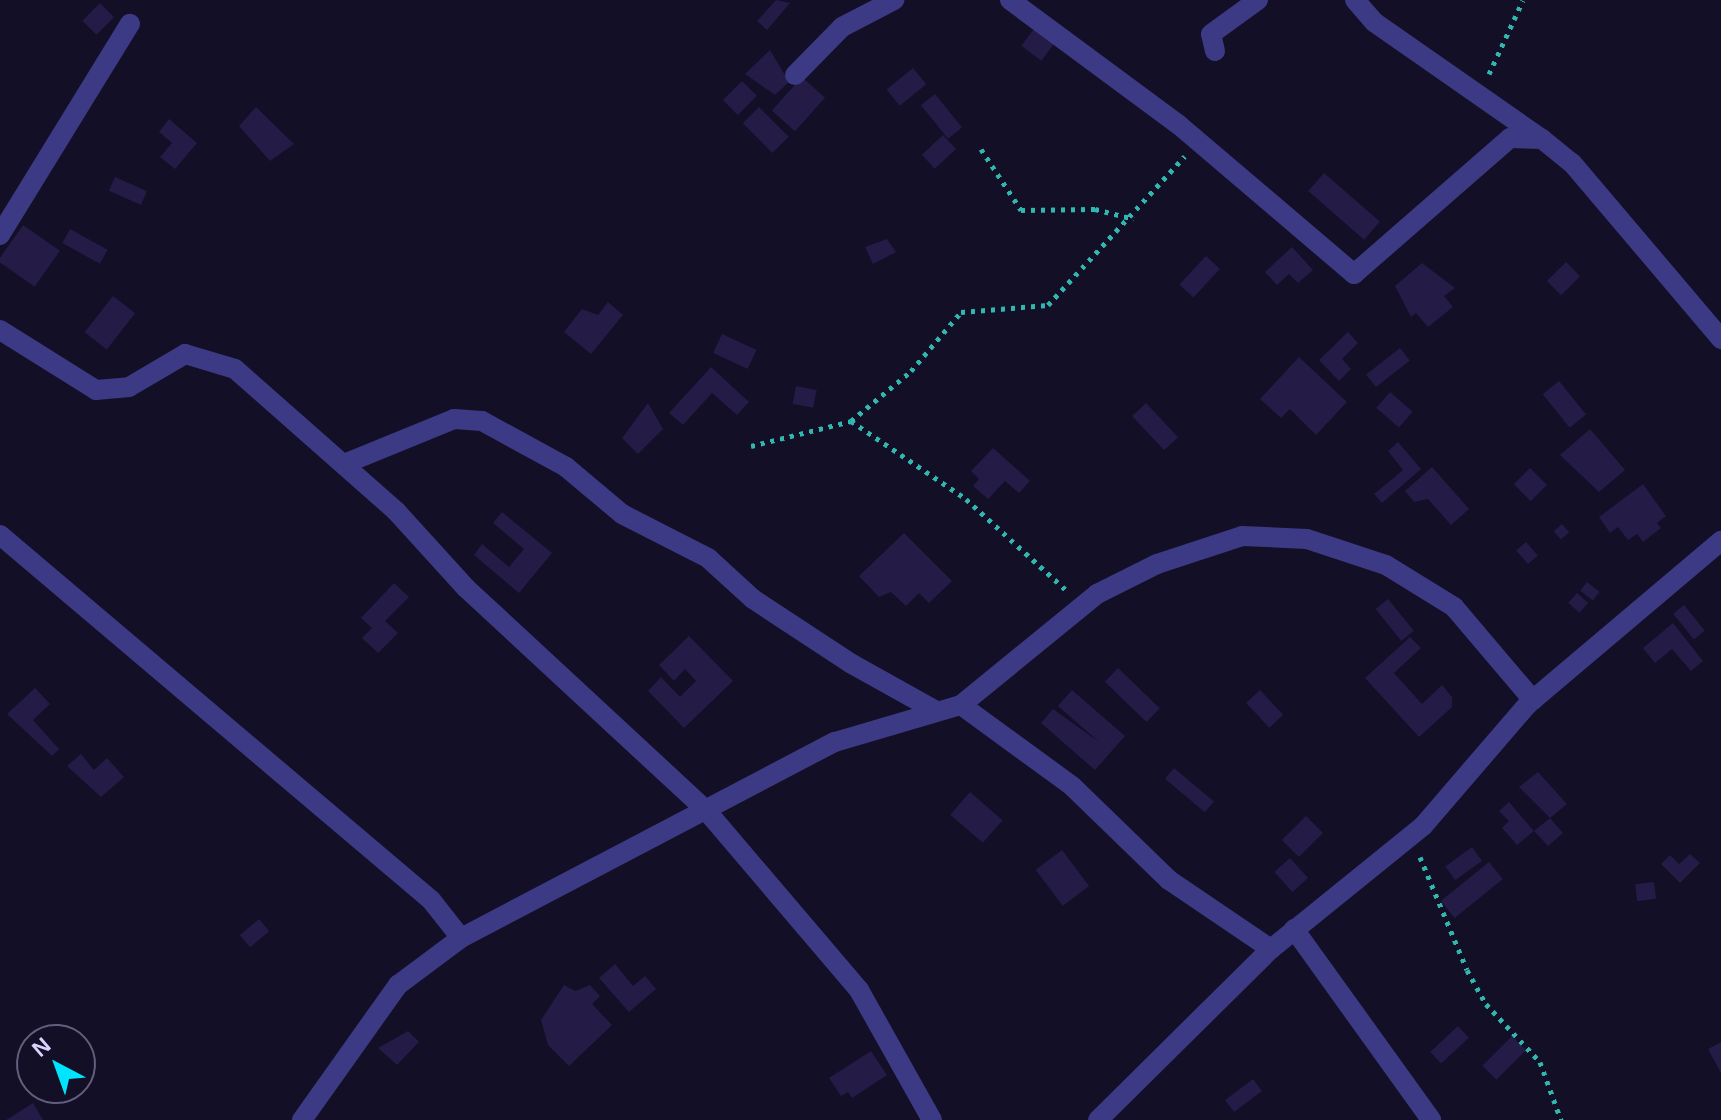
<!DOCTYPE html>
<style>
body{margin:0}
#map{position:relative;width:1721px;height:1120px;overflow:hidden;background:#130f26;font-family:Arial,sans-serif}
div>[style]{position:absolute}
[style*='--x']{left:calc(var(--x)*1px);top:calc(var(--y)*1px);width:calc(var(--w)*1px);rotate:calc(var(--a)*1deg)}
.building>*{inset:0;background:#241b47;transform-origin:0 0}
.path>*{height:5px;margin-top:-2.5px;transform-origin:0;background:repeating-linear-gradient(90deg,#2fb8b0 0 4px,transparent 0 10px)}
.minor>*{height:20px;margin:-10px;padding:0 10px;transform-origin:10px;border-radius:10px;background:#3d3a85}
span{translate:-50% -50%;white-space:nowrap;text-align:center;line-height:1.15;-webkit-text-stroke:6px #130f26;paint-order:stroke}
.north{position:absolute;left:16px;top:1024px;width:80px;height:80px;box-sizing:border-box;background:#130f26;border:2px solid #625e7d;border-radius:50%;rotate:319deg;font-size:22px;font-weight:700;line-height:32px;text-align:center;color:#d9d4ff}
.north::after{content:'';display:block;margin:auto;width:28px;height:36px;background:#00e5ff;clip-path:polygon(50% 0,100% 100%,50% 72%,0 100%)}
</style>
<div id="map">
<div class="building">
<div style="clip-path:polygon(776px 0,790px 3px,767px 30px,757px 21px)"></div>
<div style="left:100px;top:3px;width:20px;height:25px;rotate:45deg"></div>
<div style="left:1037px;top:25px;width:25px;height:26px;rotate:37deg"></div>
<div style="clip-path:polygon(770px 50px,789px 82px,775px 95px,745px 74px)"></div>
<div style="left:913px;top:68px;width:21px;height:34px;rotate:51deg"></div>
<div style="left:802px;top:77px;width:31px;height:45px;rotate:42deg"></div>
<div style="left:742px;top:81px;width:21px;height:27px;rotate:45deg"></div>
<div style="left:935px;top:94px;width:43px;height:18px;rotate:51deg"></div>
<div style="clip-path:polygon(256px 107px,294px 144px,270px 161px,239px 126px)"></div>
<div style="left:759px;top:107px;width:42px;height:23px;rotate:45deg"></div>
<div style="clip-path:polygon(169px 119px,197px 143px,175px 169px,160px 157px,172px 143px,159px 132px)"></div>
<div style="left:943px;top:135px;width:19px;height:29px;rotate:47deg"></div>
<div style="left:1324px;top:173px;width:74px;height:24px;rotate:41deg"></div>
<div style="left:115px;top:177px;width:35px;height:15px;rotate:24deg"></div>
<div style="left:23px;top:225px;width:45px;height:44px;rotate:35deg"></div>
<div style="left:70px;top:229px;width:43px;height:16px;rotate:29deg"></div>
<div style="clip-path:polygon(887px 239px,896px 252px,873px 264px,865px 247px)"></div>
<div style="clip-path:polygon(1292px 247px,1313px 270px,1298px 283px,1289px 274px,1277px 285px,1265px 272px)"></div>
<div style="left:1206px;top:256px;width:19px;height:39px;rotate:43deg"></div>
<div style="left:1566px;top:262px;width:20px;height:27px;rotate:45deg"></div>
<div style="clip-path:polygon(1422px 263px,1455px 288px,1444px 296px,1453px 307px,1428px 327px,1416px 313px,1411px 317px,1395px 286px)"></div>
<div style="left:113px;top:296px;width:28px;height:46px;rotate:38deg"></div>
<div style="clip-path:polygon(608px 302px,623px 315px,591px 354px,564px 332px,582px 309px,598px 315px)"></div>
<div style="clip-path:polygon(1348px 332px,1358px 343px,1342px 359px,1351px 369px,1339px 381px,1319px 360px)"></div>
<div style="left:722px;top:334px;width:38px;height:21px;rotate:25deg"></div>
<div style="left:1400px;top:348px;width:16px;height:43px;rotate:52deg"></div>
<div style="clip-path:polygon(1299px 357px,1347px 402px,1316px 435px,1290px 409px,1281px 418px,1260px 399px)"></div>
<div style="clip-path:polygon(711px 367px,749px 402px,737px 415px,712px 393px,683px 425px,669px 413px)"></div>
<div style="left:1559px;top:381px;width:43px;height:21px;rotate:51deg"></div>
<div style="left:796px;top:386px;width:21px;height:18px;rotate:11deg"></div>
<div style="left:1390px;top:392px;width:30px;height:21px;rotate:41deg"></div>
<div style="clip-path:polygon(648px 403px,663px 429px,638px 454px,622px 438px)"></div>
<div style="left:1146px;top:403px;width:47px;height:19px;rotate:47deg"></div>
<div style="clip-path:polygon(1590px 429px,1625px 470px,1599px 492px,1560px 455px)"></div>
<div style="clip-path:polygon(1398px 442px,1421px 469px,1382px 503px,1374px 494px,1403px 470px,1388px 451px)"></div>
<div style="clip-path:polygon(993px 448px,1030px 481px,1019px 493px,1005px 481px,988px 499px,973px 486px,979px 479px,971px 471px)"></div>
<div style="clip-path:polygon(1432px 467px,1469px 509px,1451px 525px,1428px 499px,1414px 502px,1405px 491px)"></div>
<div style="left:1530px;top:468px;width:24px;height:23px;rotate:45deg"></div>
<div style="clip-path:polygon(1643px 484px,1666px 516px,1657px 523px,1661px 528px,1643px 542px,1637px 534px,1628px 540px,1618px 527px,1610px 533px,1599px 517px)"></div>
<div style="clip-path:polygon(502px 512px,552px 553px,519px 593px,474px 555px,482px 544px,509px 567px,524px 549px,493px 523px)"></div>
<div style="left:1562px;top:524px;width:11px;height:11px;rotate:49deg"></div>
<div style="clip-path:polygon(904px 533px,952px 581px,929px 603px,919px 593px,906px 606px,891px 592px,879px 597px,859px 576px)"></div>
<div style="left:1526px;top:542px;width:18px;height:13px;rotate:49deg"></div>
<div style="left:1587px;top:582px;width:16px;height:11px;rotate:38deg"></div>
<div style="clip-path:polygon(394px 583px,409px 597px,385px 621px,398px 633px,378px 653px,362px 638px,372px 628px,361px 618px)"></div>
<div style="left:1577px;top:593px;width:15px;height:13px;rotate:42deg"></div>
<div style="left:1388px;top:599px;width:41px;height:16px;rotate:51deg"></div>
<div style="left:1684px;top:605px;width:33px;height:14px;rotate:51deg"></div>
<div style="clip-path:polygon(1673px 623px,1703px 661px,1691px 671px,1672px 649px,1655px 663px,1643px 648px)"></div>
<div style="clip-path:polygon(689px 636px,733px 681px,684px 728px,648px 691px,661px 677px,680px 697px,696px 681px,685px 669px,674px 681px,659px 665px)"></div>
<div style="clip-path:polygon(1410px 637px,1421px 648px,1394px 673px,1422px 704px,1442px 685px,1452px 697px,1452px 707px,1419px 737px,1365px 678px)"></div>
<div style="left:1118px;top:668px;width:58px;height:19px;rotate:44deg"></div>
<div style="clip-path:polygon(35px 688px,50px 704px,33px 720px,59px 749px,52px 756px,7px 714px)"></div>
<div style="clip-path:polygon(1072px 690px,1125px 736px,1095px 770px,1041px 723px,1053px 709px,1099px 742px,1058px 706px)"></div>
<div style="left:1260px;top:690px;width:34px;height:19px;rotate:47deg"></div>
<div style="clip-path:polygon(81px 754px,94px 770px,107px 758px,124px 777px,101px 797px,67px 766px)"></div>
<div style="left:1174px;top:768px;width:52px;height:14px;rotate:40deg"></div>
<div style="clip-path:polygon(1538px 772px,1567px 804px,1550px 818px,1563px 833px,1548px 846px,1534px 831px,1517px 845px,1502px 828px,1509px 821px,1499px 811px,1509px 802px,1534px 831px,1550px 818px,1519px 787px)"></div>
<div style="left:970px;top:792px;width:43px;height:30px;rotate:41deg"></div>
<div style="left:1306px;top:816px;width:24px;height:34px;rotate:45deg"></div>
<div style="left:1472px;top:847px;width:17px;height:33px;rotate:54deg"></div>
<div style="left:1062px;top:850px;width:45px;height:33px;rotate:53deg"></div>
<div style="clip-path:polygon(1690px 854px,1700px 863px,1680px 883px,1661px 864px,1670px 855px,1679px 864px)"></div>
<div style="left:1290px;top:858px;width:27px;height:21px;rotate:48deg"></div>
<div style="left:1489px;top:862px;width:22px;height:62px;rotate:51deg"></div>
<div style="left:1654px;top:882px;width:17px;height:19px;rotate:83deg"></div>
<div style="left:259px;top:919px;width:16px;height:25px;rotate:50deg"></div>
<div style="clip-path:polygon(615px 964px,633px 986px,645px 976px,656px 989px,629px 1012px,599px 978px)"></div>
<div style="clip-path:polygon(564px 985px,575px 991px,590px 985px,600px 996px,592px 1004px,612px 1025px,569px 1066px,548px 1045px,541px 1020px)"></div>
<div style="left:1458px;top:1026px;width:16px;height:38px;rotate:47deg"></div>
<div style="clip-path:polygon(408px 1031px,419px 1042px,397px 1065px,378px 1048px)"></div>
<div style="left:1512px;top:1036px;width:20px;height:42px;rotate:45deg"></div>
<div style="clip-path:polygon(1721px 1042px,1721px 1073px,1708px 1049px)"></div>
<div style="clip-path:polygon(871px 1051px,887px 1075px,852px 1098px,848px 1092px,841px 1096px,829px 1078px)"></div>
<div style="left:1253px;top:1079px;width:15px;height:35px;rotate:53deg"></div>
<div style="clip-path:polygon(33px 1103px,43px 1120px,6px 1120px)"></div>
</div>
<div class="path">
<div style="--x:1489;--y:74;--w:81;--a:-65.3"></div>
<div style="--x:981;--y:149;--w:73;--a:56.7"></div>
<div style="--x:1021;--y:210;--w:74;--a:-0.8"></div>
<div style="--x:1095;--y:209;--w:40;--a:14.4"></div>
<div style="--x:851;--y:421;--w:139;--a:34.1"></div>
<div style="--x:966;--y:499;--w:137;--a:42.3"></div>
<div style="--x:751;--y:446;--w:103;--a:-14"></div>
<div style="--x:851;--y:421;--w:78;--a:-39.8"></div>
<div style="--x:911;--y:371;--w:77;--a:-49.7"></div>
<div style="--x:961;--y:312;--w:87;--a:-4.6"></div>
<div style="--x:1048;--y:305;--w:202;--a:-47.4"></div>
<div style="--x:1420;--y:857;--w:122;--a:67.4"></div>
<div style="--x:1467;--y:970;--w:39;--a:61"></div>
<div style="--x:1486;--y:1004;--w:79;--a:47"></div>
<div style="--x:1540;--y:1062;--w:62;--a:70.1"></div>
</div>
<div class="minor">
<div style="--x:1010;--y:0;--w:210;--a:36.5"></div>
<div style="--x:1179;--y:125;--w:230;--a:40.4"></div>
<div style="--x:1354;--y:274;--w:207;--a:-41.1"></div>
<div style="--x:1510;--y:138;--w:32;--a:2"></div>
<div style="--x:1542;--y:139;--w:38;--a:39"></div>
<div style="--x:1572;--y:163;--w:231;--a:49.7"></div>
<div style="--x:1355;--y:0;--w:29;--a:49"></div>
<div style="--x:1374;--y:22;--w:205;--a:34.9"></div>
<div style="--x:1215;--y:51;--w:17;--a:-103"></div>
<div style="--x:1211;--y:34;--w:58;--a:-35.9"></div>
<div style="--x:795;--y:75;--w:67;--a:-45.6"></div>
<div style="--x:842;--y:27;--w:59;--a:-27.4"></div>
<div style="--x:0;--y:235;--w:248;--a:-58.4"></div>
<div style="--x:0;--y:330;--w:113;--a:32"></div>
<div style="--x:96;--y:390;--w:33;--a:-5"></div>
<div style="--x:129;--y:387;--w:65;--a:-30.5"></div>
<div style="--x:185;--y:354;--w:52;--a:16.7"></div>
<div style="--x:235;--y:369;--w:215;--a:41.4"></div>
<div style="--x:396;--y:511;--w:104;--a:47.7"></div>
<div style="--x:466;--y:588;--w:326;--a:42.8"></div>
<div style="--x:705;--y:809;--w:238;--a:49.6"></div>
<div style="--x:859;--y:990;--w:149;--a:60.7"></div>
<div style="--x:344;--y:464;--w:119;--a:-22.2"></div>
<div style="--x:454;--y:419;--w:28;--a:4"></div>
<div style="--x:482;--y:421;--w:96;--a:28.7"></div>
<div style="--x:566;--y:467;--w:73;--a:40"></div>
<div style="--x:622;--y:514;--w:97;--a:27.1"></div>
<div style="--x:708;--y:558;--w:61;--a:42.3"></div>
<div style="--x:753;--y:599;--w:118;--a:33.3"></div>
<div style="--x:852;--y:664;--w:96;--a:29.2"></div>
<div style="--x:0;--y:535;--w:565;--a:40.26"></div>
<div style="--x:431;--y:900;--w:48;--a:51.7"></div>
<div style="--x:461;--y:938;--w:422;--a:-27.7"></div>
<div style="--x:835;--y:742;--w:131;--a:-16.4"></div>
<div style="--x:961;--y:705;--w:176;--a:-39.2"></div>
<div style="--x:1097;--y:594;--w:67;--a:-26.6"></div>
<div style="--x:1157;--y:564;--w:89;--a:-18.2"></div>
<div style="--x:1242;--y:536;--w:65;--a:2.6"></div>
<div style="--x:1307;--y:539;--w:83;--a:18.2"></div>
<div style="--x:1386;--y:565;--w:80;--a:31.7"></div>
<div style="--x:1454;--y:607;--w:122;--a:49.7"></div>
<div style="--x:961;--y:705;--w:137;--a:36.1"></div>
<div style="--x:1072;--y:786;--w:135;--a:44.1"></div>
<div style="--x:1169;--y:880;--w:123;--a:34.1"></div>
<div style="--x:1294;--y:929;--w:235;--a:54.3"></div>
<div style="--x:302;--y:1120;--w:166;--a:-54.6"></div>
<div style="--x:398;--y:985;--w:79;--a:-36.7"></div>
<div style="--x:1098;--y:1120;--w:243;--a:-44.7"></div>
<div style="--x:1271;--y:949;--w:196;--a:-39"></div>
<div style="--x:1423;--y:826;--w:161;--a:-49.3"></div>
<div style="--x:1528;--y:704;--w:253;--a:-40.2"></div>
</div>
<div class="north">N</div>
</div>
